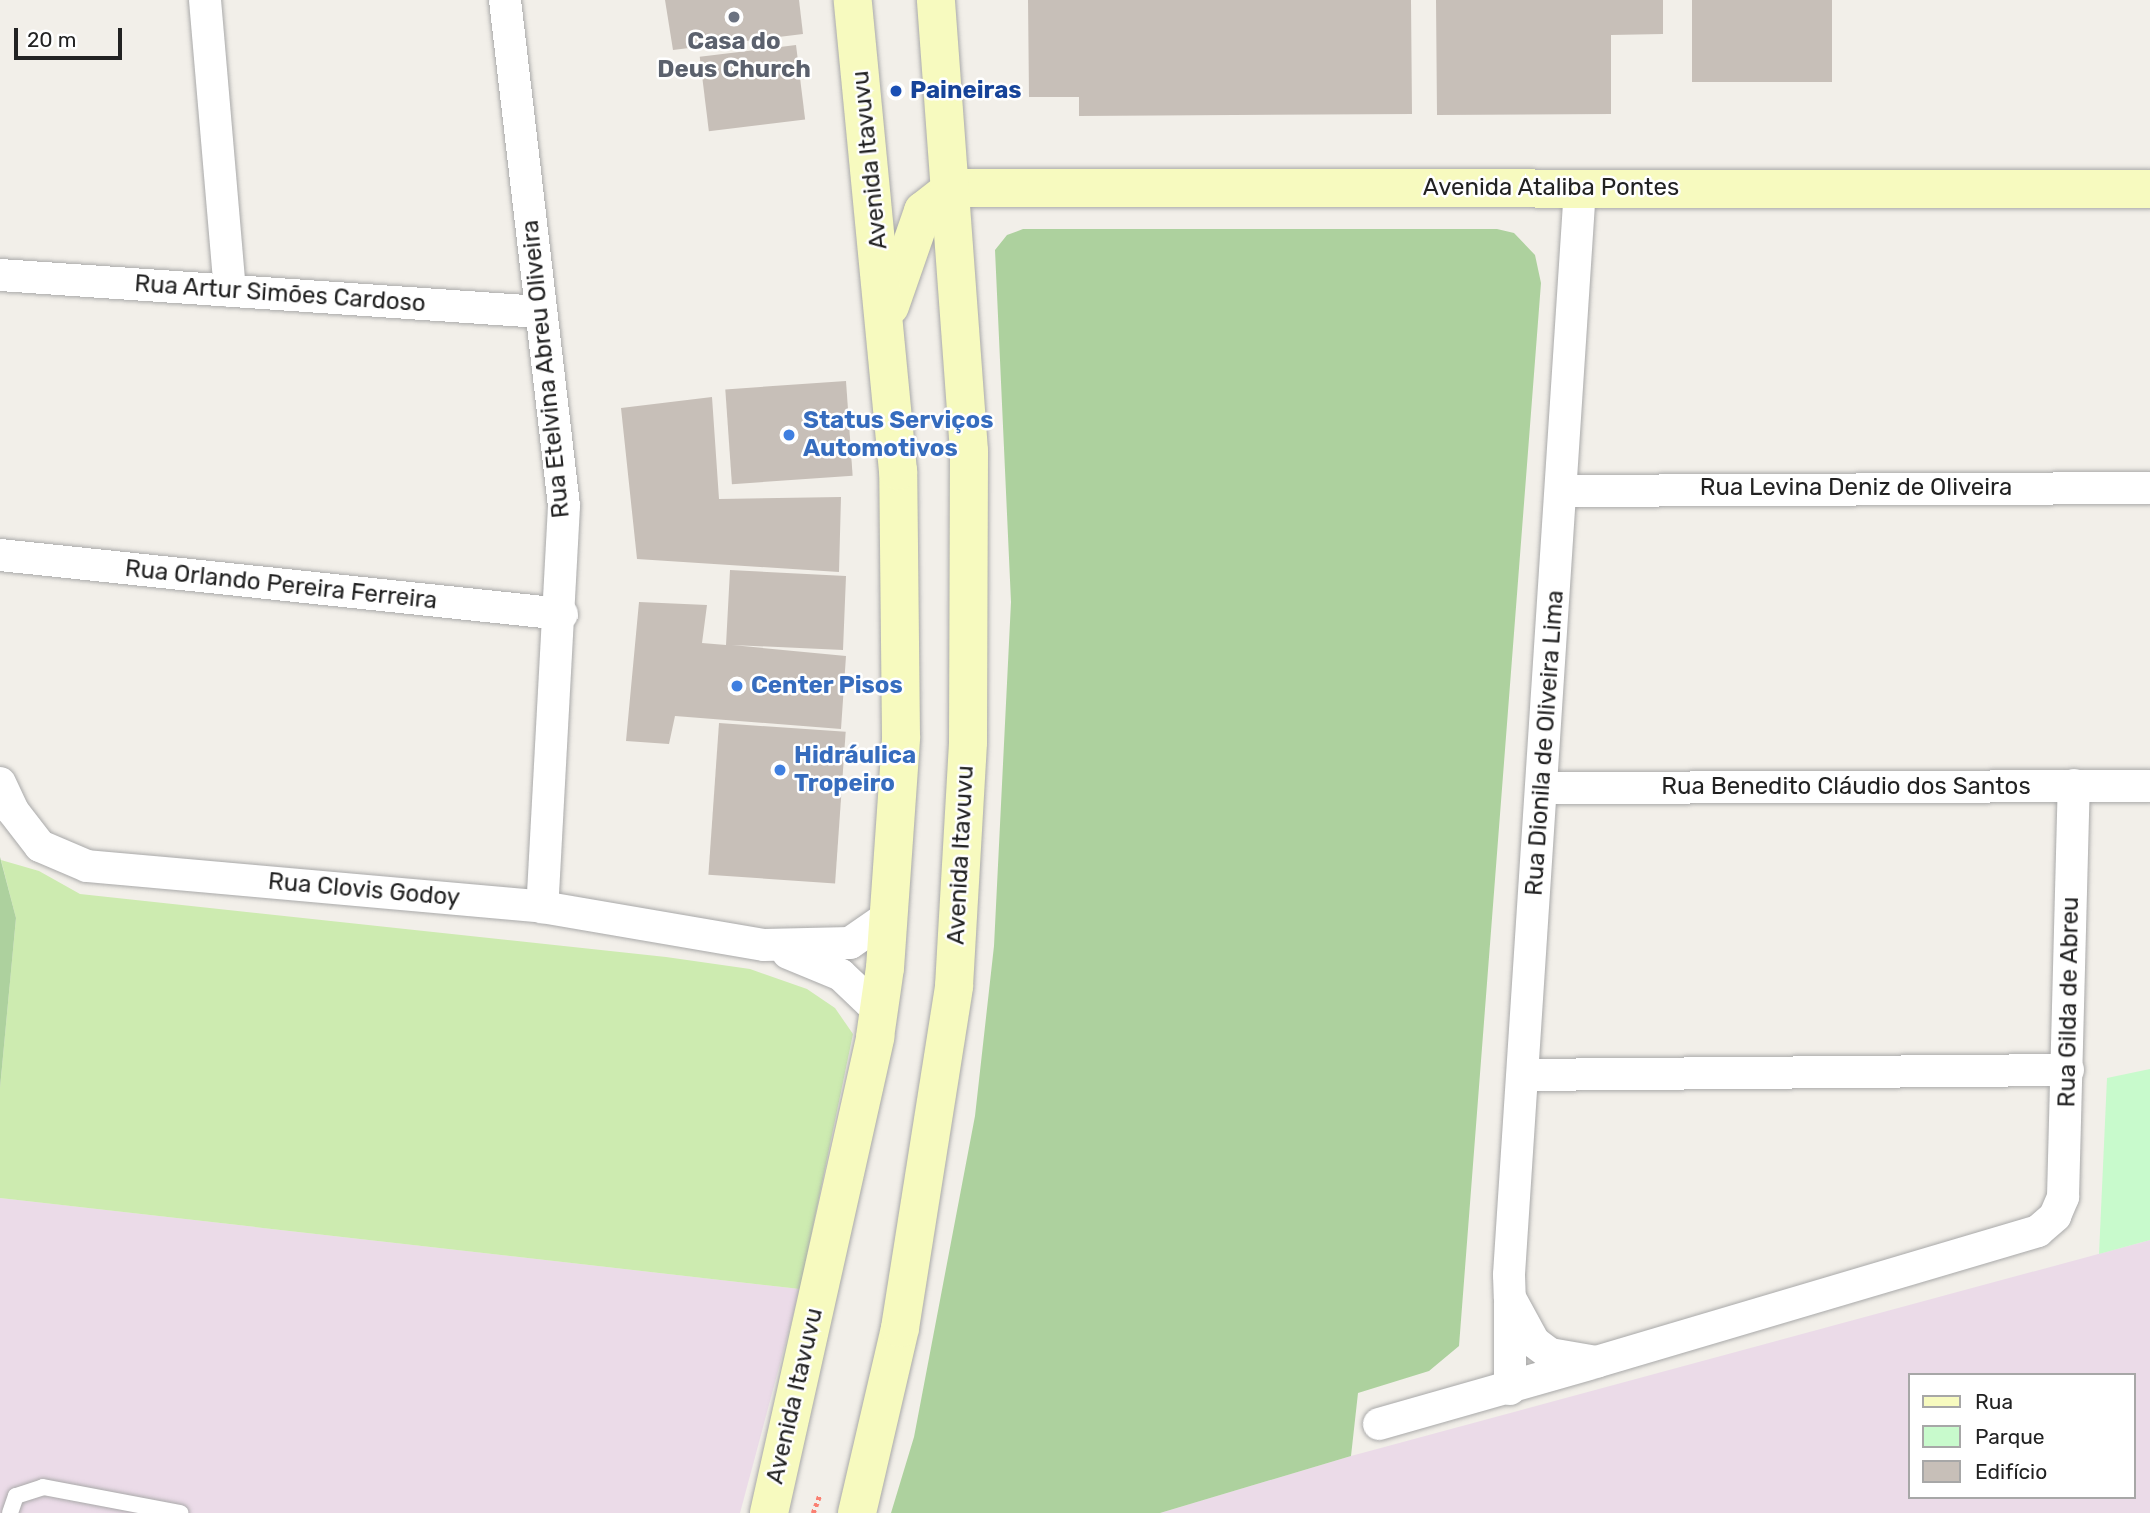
<!DOCTYPE html>
<meta charset="utf-8">
<style>
body{margin:0}
#map{position:relative;width:2150px;height:1513px;overflow:hidden;background:#f2efe9;font-family:Rubik,sans-serif}
div>[style]{position:absolute}
[style*='--x']{left:calc(var(--x)*1px);top:calc(var(--y)*1px);width:calc(var(--w)*1px);rotate:calc(var(--a)*1deg)}
.industrial>*{inset:0;background:#ebdbe8}
.grass>*{inset:0;background:#cdebb0}
.forest>*{inset:0;background:#add19e}
.park>*{inset:0;background:#c8facc}
.building>*{inset:0;background:#c7bfb8;transform-origin:0 0}
.path>*{height:4.5px;margin-top:-2.25px;transform-origin:0;background:repeating-linear-gradient(90deg,#fa8072 0 3.5px,transparent 0 7px)}
.roads{filter:drop-shadow(0 0 2px #a9a9a9) drop-shadow(0 0 2px #a9a9a9)}
.lane>*{height:16px;margin:-8px;padding:0 8px;transform-origin:8px;border-radius:8px;background:#fff}
.street>*{height:32px;margin:-16px;padding:0 16px;transform-origin:16px;border-radius:16px;background:#fff}
.secondary>*{height:38px;margin:-19px;padding:0 19px;transform-origin:19px;border-radius:19px;background:#f7fabf}
.dots>*{width:19px;height:19px;translate:-50% -50%;box-sizing:border-box;border:4px solid #fff;border-radius:50%}
span{translate:-50% -50%;white-space:nowrap;text-align:center;line-height:1.15;-webkit-text-stroke:5px #fff;paint-order:stroke}
.worship-label{font-size:24px;color:#5b616d;font-weight:700}
.transit-label{font-size:24px;color:#164399;font-weight:700}
.left{translate:0 -50%;text-align:left}
.street-label{font-size:24px;color:#222}
.shop-label{font-size:24px;color:#366cbe;font-weight:700}
.legend{position:absolute;left:1908px;top:1373px;width:228px;height:126px;box-sizing:border-box;background:#fff;border:2px solid #a7a7a7;margin:0;padding:9px 12px;list-style:none;font-size:21px;color:#222}
.legend li{display:flex;align-items:center;gap:14px;height:35px}
.legend b{width:35px;border:2px solid #a7a7a7}
.scale{position:absolute;left:14px;top:28px;width:108px;height:32px;box-sizing:border-box;border:4px solid #222;border-top:0;padding-left:9px;font-size:21px;line-height:24px;white-space:nowrap;color:#222;-webkit-text-stroke:5px #fff;paint-order:stroke}
</style>
<div id="map">
<div class="industrial">
<div style="clip-path:polygon(0 1198px,800px 1289px,740px 1513px,0 1513px)"></div>
<div style="clip-path:polygon(evenodd,2150px 1240px,2150px 1513px,1160px 1513px,1351px 1456px,2150px 1240px,1910px 1375px,2134px 1375px,2134px 1497px,1910px 1497px,1910px 1375px)"></div>
</div>
<div class="grass">
<div style="clip-path:polygon(1px 860px,39px 871px,80px 894px,666px 957px,750px 969px,807px 989px,835px 1008px,853px 1034px,800px 1289px,0 1198px,0 1088px,16px 918px)"></div>
</div>
<div class="forest">
<div style="clip-path:polygon(1023px 229px,1497px 229px,1514px 233px,1535px 255px,1541px 283px,1459px 1346px,1429px 1371px,1358px 1393px,1351px 1456px,1160px 1513px,891px 1513px,914px 1437px,975px 1116px,994px 946px,1011px 602px,995px 250px,1007px 235px)"></div>
<div style="clip-path:polygon(0 857px,16px 918px,0 1088px)"></div>
</div>
<div class="park">
<div style="clip-path:polygon(2150px 1069px,2150px 1240px,2099px 1254px,2107px 1078px)"></div>
</div>
<div class="building">
<div style="clip-path:polygon(665px 0,799px 0,803px 34px,673px 50px)"></div>
<div style="clip-path:polygon(1028px 0,1411px 0,1412px 114px,1079px 116px,1079px 97px,1029px 97px)"></div>
<div style="clip-path:polygon(1436px 0,1663px 0,1663px 34px,1611px 35px,1611px 114px,1437px 115px)"></div>
<div style="left:1692px;top:0;width:140px;height:82px"></div>
<div style="left:796px;top:45px;width:75px;height:97px;rotate:83deg"></div>
<div style="left:846px;top:381px;width:95px;height:121px;rotate:86deg"></div>
<div style="clip-path:polygon(712px 397px,719px 499px,841px 497px,839px 572px,637px 559px,621px 408px)"></div>
<div style="clip-path:polygon(730px 570px,846px 576px,843px 650px,732px 645px,846px 656px,841px 729px,675px 716px,669px 744px,626px 741px,639px 602px,707px 605px,702px 643px,726px 645px)"></div>
<div style="left:719px;top:723px;width:127px;height:152px;rotate:4deg"></div>
</div>
<div class="path">
<div style="--x:813;--y:1513;--w:20;--a:-70"></div>
</div>
<div class="roads">
<div class="lane">
<div style="--x:10;--y:1513;--w:18;--a:-71"></div>
<div style="--x:16;--y:1496;--w:28;--a:-18"></div>
<div style="--x:43;--y:1487;--w:140;--a:10.7"></div>
</div>
<div class="street">
<div style="--x:205;--y:0;--w:292;--a:85.1"></div>
<div style="--x:505;--y:0;--w:509;--a:83.35"></div>
<div style="--x:564;--y:506;--w:402;--a:93.1"></div>
<div style="--x:1580;--y:188;--w:1089;--a:93.74"></div>
<div style="--x:1509;--y:1275;--w:23;--a:88"></div>
<div style="--x:1510;--y:1298;--w:50;--a:61.4"></div>
<div style="--x:1534;--y:1342;--w:20;--a:37"></div>
<div style="--x:1550;--y:1354;--w:47;--a:9.9"></div>
<div style="--x:1596;--y:1362;--w:461;--a:-16.5"></div>
<div style="--x:2038;--y:1231;--w:23;--a:-41"></div>
<div style="--x:2055;--y:1216;--w:21;--a:-67"></div>
<div style="--x:2063;--y:1197;--w:412;--a:-88.5"></div>
<div style="--x:0;--y:275;--w:541;--a:3.92"></div>
<div style="--x:1561;--y:491;--w:589;--a:-0.29"></div>
<div style="--x:0;--y:555;--w:565;--a:5.99"></div>
<div style="--x:0;--y:783;--w:31;--a:65"></div>
<div style="--x:13;--y:811;--w:44;--a:52.4"></div>
<div style="--x:40;--y:846;--w:51;--a:23.1"></div>
<div style="--x:87;--y:866;--w:457;--a:5.1"></div>
<div style="--x:542;--y:907;--w:225;--a:9.7"></div>
<div style="--x:764;--y:945;--w:86;--a:-1.3"></div>
<div style="--x:850;--y:943;--w:47;--a:-34.7"></div>
<div style="--x:1542;--y:788;--w:608;--a:-0.19"></div>
<div style="--x:788;--y:953;--w:57;--a:22.5"></div>
<div style="--x:841;--y:975;--w:52;--a:43.5"></div>
<div style="--x:1523;--y:1075;--w:545;--a:-0.53"></div>
<div style="--x:1510;--y:1303;--w:86;--a:90"></div>
<div style="--x:1379;--y:1424;--w:219;--a:-15.9"></div>
</div>
<div class="secondary">
<div style="--x:952;--y:188;--w:1198;--a:0.05"></div>
<div style="--x:890;--y:306;--w:101;--a:-70.8"></div>
<div style="--x:923;--y:211;--w:37;--a:-38"></div>
<div style="--x:769;--y:1513;--w:488;--a:-77.4"></div>
<div style="--x:875;--y:1037;--w:70;--a:-81.8"></div>
<div style="--x:885;--y:968;--w:232;--a:-86"></div>
<div style="--x:901;--y:737;--w:266;--a:-90.6"></div>
<div style="--x:898;--y:471;--w:473;--a:-95.5"></div>
<div style="--x:857;--y:1513;--w:190;--a:-76.9"></div>
<div style="--x:900;--y:1328;--w:346;--a:-81"></div>
<div style="--x:954;--y:986;--w:244;--a:-86.7"></div>
<div style="--x:968;--y:742;--w:291;--a:-89.8"></div>
<div style="--x:969;--y:451;--w:452;--a:-94.2"></div>
</div>
</div>
<div class="dots">
<div style="left:734px;top:17px;background:#6b7280"></div>
<div style="left:896px;top:91px;background:#1a4fb4"></div>
<div style="left:789px;top:435px;background:#3f7fe0"></div>
<div style="left:737px;top:686px;background:#3f7fe0"></div>
<div style="left:780px;top:770px;background:#3f7fe0"></div>
</div>
<div class="worship-label">
<span style="left:734px;top:56px">Casa do<br>Deus Church</span>
</div>
<div class="transit-label">
<span class="left" style="left:910px;top:91px">Paineiras</span>
</div>
<div class="street-label">
<span style="left:870px;top:160px;rotate:-96deg">Avenida Itavuvu</span>
<span style="left:1551px;top:188px">Avenida Ataliba Pontes</span>
<span style="left:280px;top:294px;rotate:4deg">Rua Artur Simões Cardoso</span>
<span style="left:546px;top:369px;rotate:-96deg">Rua Etelvina Abreu Oliveira</span>
<span style="left:1856px;top:488px">Rua Levina Deniz de Oliveira</span>
<span style="left:281px;top:585px;rotate:6deg">Rua Orlando Pereira Ferreira</span>
<span style="left:1545px;top:743px;rotate:-86deg">Rua Dionila de Oliveira Lima</span>
<span style="left:1846px;top:787px">Rua Benedito Cláudio dos Santos</span>
<span style="left:961px;top:855px;rotate:-87deg">Avenida Itavuvu</span>
<span style="left:364px;top:890px;rotate:5deg">Rua Clovis Godoy</span>
<span style="left:2069px;top:1002px;rotate:-89deg">Rua Gilda de Abreu</span>
<span style="left:795px;top:1396px;rotate:-77deg">Avenida Itavuvu</span>
</div>
<div class="shop-label">
<span class="left" style="left:803px;top:435px">Status Serviços<br>Automotivos</span>
<span class="left" style="left:751px;top:686px">Center Pisos</span>
<span class="left" style="left:794px;top:770px">Hidráulica<br>Tropeiro</span>
</div>
<ul class="legend">
<li><b style="height:9px;background:#f7fabf"></b>Rua</li>
<li><b style="height:19px;background:#c8facc"></b>Parque</li>
<li><b style="height:19px;background:#c7bfb8"></b>Edifício</li>
</ul>
<div class="scale">20 m</div>
</div>
